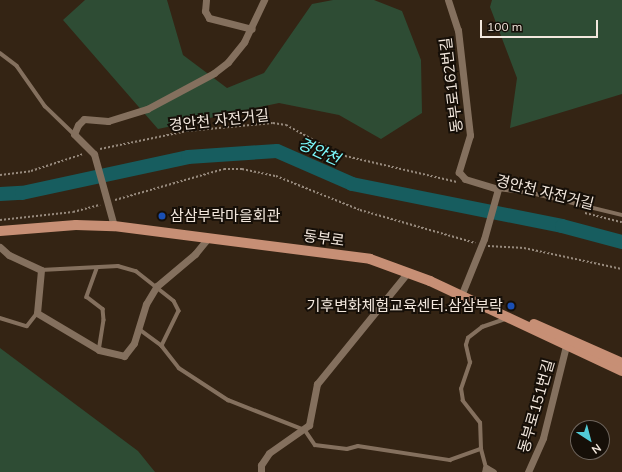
<!DOCTYPE html>
<meta charset="utf-8">
<style>
body{margin:0}
#map{position:relative;width:622px;height:472px;overflow:hidden;background:#342414;font-family:Mulish,"Noto Sans KR",sans-serif}
div>[style]{position:absolute}
[style*='--x']{left:calc(var(--x)*1px);top:calc(var(--y)*1px);width:calc(var(--w)*1px);rotate:calc(var(--a)*1deg)}
.green>*{inset:0;background:#2e4c34}
.river>*{height:14px;margin:-7px;padding:0 7px;transform-origin:7px;border-radius:7px;background:#175d5f}
.path>*{height:1.5px;margin-top:-0.75px;transform-origin:0;background:repeating-linear-gradient(90deg,#96897c 0 2px,transparent 0 4px)}
.lane>*{height:3.5px;margin:-1.75px;padding:0 1.75px;transform-origin:1.75px;border-radius:1.75px;background:#84705e}
.street>*{height:7px;margin:-3.5px;padding:0 3.5px;transform-origin:3.5px;border-radius:3.5px;background:#84705e}
.primary>*{height:10px;margin:-5px;padding:0 5px;transform-origin:5px;border-radius:5px;background:#c78f75}
.dots>*{width:11px;height:11px;translate:-50% -50%;box-sizing:border-box;border:2px solid #160f08;border-radius:50%}
span{translate:-50% -50%;white-space:nowrap;text-align:center;line-height:1.15;-webkit-text-stroke:4px #160f08;paint-order:stroke}
.street-label{font-size:15px;color:#f2e7dd}
.poi-label{font-size:15px;color:#f2e7dd}
.left{translate:0 -50%;text-align:left}
.right{translate:-100% -50%;text-align:right}
.water-label{font-size:16px;color:#7cfbfe;font-style:italic}
.north{position:absolute;left:570px;top:420px;width:40px;height:40px;box-sizing:border-box;background:#160f08;border:1px solid #6e655d;border-radius:50%;rotate:144deg;font-size:11px;font-weight:700;line-height:16px;text-align:center;color:#f2e7dd}
.north::after{content:'';display:block;margin:auto;width:14px;height:18px;background:#52cbd7;clip-path:polygon(50% 0,100% 100%,50% 72%,0 100%)}
.scale{position:absolute;left:480px;top:20px;width:118px;height:18px;box-sizing:border-box;border:2px solid #f2e7dd;border-top:0;padding-left:5px;font-size:12px;line-height:14px;white-space:nowrap;color:#f2e7dd;-webkit-text-stroke:3px #160f08;paint-order:stroke}
</style>
<div id="map">
<div class="green">
<div style="clip-path:polygon(85px 0,167px 0,183px 55px,227px 88px,264px 73px,312px 4px,333px 0,374px 0,402px 11px,421px 60px,422px 113px,381px 139px,339px 115px,279px 103px,158px 129px,63px 20px)"></div>
<div style="clip-path:polygon(492px 0,622px 0,622px 94px,510px 128px,517px 78px,490px 7px)"></div>
<div style="clip-path:polygon(0 348px,138px 451px,155px 472px,0 472px)"></div>
</div>
<div class="river">
<div style="--x:0;--y:194;--w:22;--a:-3"></div>
<div style="--x:22;--y:193;--w:170;--a:-12.2"></div>
<div style="--x:188;--y:157;--w:89;--a:-3.9"></div>
<div style="--x:277;--y:151;--w:82;--a:23.7"></div>
<div style="--x:352;--y:184;--w:214;--a:11.3"></div>
<div style="--x:562;--y:226;--w:62;--a:14.9"></div>
</div>
<div class="path">
<div style="--x:100;--y:149;--w:89;--a:-11.7"></div>
<div style="--x:187;--y:131;--w:86;--a:-5.3"></div>
<div style="--x:273;--y:123;--w:13;--a:9"></div>
<div style="--x:286;--y:125;--w:63;--a:28.6"></div>
<div style="--x:341;--y:155;--w:119;--a:13.1"></div>
<div style="--x:0;--y:175;--w:31;--a:-7"></div>
<div style="--x:31;--y:171;--w:55;--a:-18.1"></div>
<div style="--x:115;--y:200;--w:113;--a:-15.9"></div>
<div style="--x:224;--y:169;--w:18;--a:0"></div>
<div style="--x:242;--y:169;--w:35;--a:12"></div>
<div style="--x:276;--y:176;--w:91;--a:22"></div>
<div style="--x:360;--y:210;--w:120;--a:16"></div>
<div style="--x:585;--y:213;--w:38;--a:14"></div>
<div style="--x:0;--y:220;--w:73;--a:-6.3"></div>
<div style="--x:73;--y:212;--w:28;--a:-15"></div>
<div style="--x:488;--y:246;--w:36;--a:3"></div>
<div style="--x:524;--y:248;--w:100;--a:12.1"></div>
</div>
<div class="lane">
<div style="--x:0;--y:53;--w:21;--a:37"></div>
<div style="--x:17;--y:66;--w:49;--a:55"></div>
<div style="--x:45;--y:106;--w:40;--a:44"></div>
<div style="--x:498;--y:189;--w:38;--a:7"></div>
<div style="--x:536;--y:194;--w:89;--a:13.7"></div>
<div style="--x:97;--y:269;--w:30;--a:110"></div>
<div style="--x:87;--y:297;--w:20;--a:37"></div>
<div style="--x:103;--y:309;--w:11;--a:85"></div>
<div style="--x:104;--y:320;--w:30;--a:99"></div>
<div style="--x:41;--y:270;--w:77;--a:-3"></div>
<div style="--x:118;--y:266;--w:19;--a:16"></div>
<div style="--x:136;--y:271;--w:48;--a:38.3"></div>
<div style="--x:174;--y:301;--w:11;--a:63"></div>
<div style="--x:179;--y:311;--w:39;--a:116"></div>
<div style="--x:0;--y:318;--w:28;--a:17"></div>
<div style="--x:27;--y:326;--w:16;--a:-52"></div>
<div style="--x:139;--y:329;--w:29;--a:36"></div>
<div style="--x:162;--y:346;--w:28;--a:52"></div>
<div style="--x:179;--y:368;--w:59;--a:33.1"></div>
<div style="--x:228;--y:400;--w:83;--a:21.3"></div>
<div style="--x:305;--y:430;--w:18;--a:56"></div>
<div style="--x:315;--y:445;--w:32;--a:7"></div>
<div style="--x:347;--y:449;--w:11;--a:-15"></div>
<div style="--x:358;--y:446;--w:93;--a:8.7"></div>
<div style="--x:450;--y:460;--w:33;--a:-20"></div>
<div style="--x:486;--y:468;--w:20;--a:-105"></div>
<div style="--x:481;--y:449;--w:26;--a:-92"></div>
<div style="--x:480;--y:423;--w:28;--a:-128"></div>
<div style="--x:463;--y:401;--w:12;--a:-99"></div>
<div style="--x:461;--y:389;--w:28;--a:-71"></div>
<div style="--x:470;--y:363;--w:18;--a:-103"></div>
<div style="--x:466;--y:345;--w:7;--a:-74"></div>
<div style="--x:468;--y:338;--w:18;--a:-38"></div>
<div style="--x:482;--y:327;--w:24;--a:-19"></div>
</div>
<div class="street">
<div style="--x:206;--y:0;--w:11;--a:95"></div>
<div style="--x:205;--y:11;--w:8;--a:60"></div>
<div style="--x:209;--y:18;--w:44;--a:14.3"></div>
<div style="--x:448;--y:0;--w:32;--a:72"></div>
<div style="--x:458;--y:30;--w:106;--a:83.5"></div>
<div style="--x:470;--y:135;--w:39;--a:107"></div>
<div style="--x:459;--y:172;--w:9;--a:49"></div>
<div style="--x:465;--y:179;--w:34;--a:17"></div>
<div style="--x:498;--y:189;--w:52;--a:105.6"></div>
<div style="--x:484;--y:239;--w:61;--a:112"></div>
<div style="--x:114;--y:226;--w:75;--a:-105.5"></div>
<div style="--x:94;--y:154;--w:28;--a:-135"></div>
<div style="--x:74;--y:134;--w:10;--a:-66"></div>
<div style="--x:78;--y:125;--w:8;--a:-45"></div>
<div style="--x:84;--y:119;--w:24;--a:5"></div>
<div style="--x:108;--y:121;--w:41;--a:-17.1"></div>
<div style="--x:147;--y:109;--w:76;--a:-28.2"></div>
<div style="--x:214;--y:73;--w:18;--a:-38"></div>
<div style="--x:228;--y:62;--w:26;--a:-51"></div>
<div style="--x:244;--y:42;--w:47;--a:-64.5"></div>
<div style="--x:0;--y:247;--w:12;--a:42"></div>
<div style="--x:9;--y:255;--w:35;--a:25"></div>
<div style="--x:41;--y:270;--w:43;--a:95.3"></div>
<div style="--x:37;--y:313;--w:72;--a:30.8"></div>
<div style="--x:99;--y:350;--w:26;--a:13"></div>
<div style="--x:124;--y:356;--w:16;--a:-52"></div>
<div style="--x:134;--y:343;--w:41;--a:-72.9"></div>
<div style="--x:146;--y:304;--w:21;--a:-59"></div>
<div style="--x:157;--y:286;--w:50;--a:-40.1"></div>
<div style="--x:195;--y:254;--w:21;--a:-51"></div>
<div style="--x:261;--y:472;--w:7;--a:-90"></div>
<div style="--x:261;--y:465;--w:14;--a:-56"></div>
<div style="--x:269;--y:453;--w:49;--a:-35"></div>
<div style="--x:309;--y:425;--w:42;--a:-79"></div>
<div style="--x:317;--y:384;--w:144;--a:-50.9"></div>
<div style="--x:485;--y:472;--w:4;--a:-76"></div>
<div style="--x:486;--y:468;--w:8;--a:30"></div>
<div style="--x:528;--y:472;--w:37;--a:-66"></div>
<div style="--x:543;--y:438;--w:95;--a:-76"></div>
</div>
<div class="primary">
<div style="--x:0;--y:231;--w:76;--a:-4.5"></div>
<div style="--x:76;--y:225;--w:38;--a:2"></div>
<div style="--x:114;--y:226;--w:258;--a:7.3"></div>
<div style="--x:370;--y:259;--w:64;--a:20.1"></div>
<div style="--x:430;--y:281;--w:212;--a:25.1"></div>
<div style="--x:534;--y:324;--w:96;--a:23.9"></div>
</div>
<div class="dots">
<div style="left:162px;top:216px;background:#1a4fb4"></div>
<div style="left:511px;top:306px;background:#1a4fb4"></div>
</div>
<div class="street-label">
<span style="left:451px;top:85px;rotate:-97deg">동부로162번길</span>
<span style="left:219px;top:120px;rotate:-6deg">경안천 자전거길</span>
<span style="left:545px;top:192px;rotate:14deg">경안천 자전거길</span>
<span style="left:324px;top:238px;rotate:8deg">동부로</span>
<span style="left:536px;top:406px;rotate:-74deg">동부로151번길</span>
</div>
<div class="poi-label">
<span class="left" style="left:170px;top:216px">삼삼부락마을회관</span>
<span class="right" style="left:503px;top:306px">기후변화체험교육센터.삼삼부락</span>
</div>
<div class="water-label">
<span style="left:319px;top:151px;rotate:24deg">경안천</span>
</div>
<div class="north">N</div>
<div class="scale">100 m</div>
</div>
